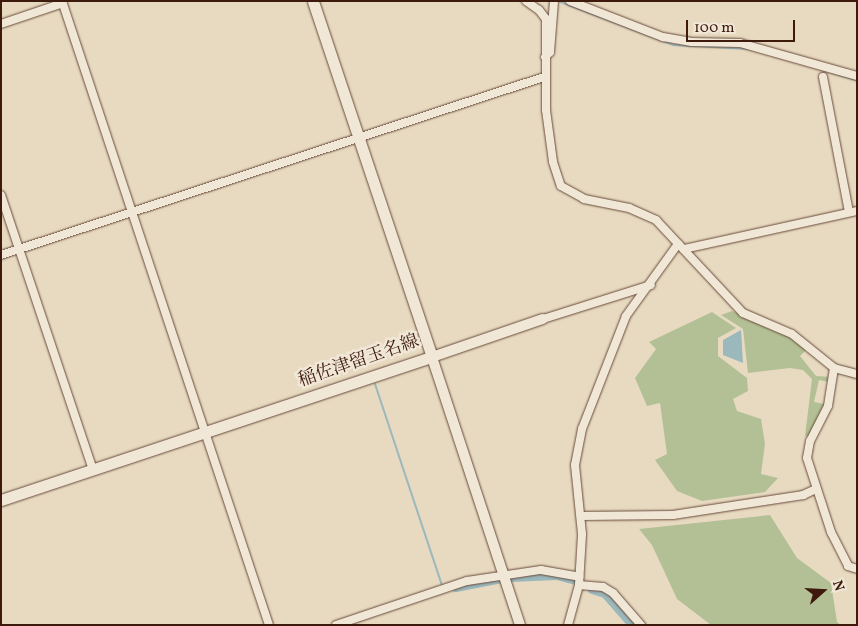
<!DOCTYPE html>
<meta charset="utf-8">
<style>
body{margin:0}
#map{position:relative;width:858px;height:626px;overflow:hidden;background:#e8dac1;font-family:Vollkorn,"Noto Serif JP",serif}
div>[style]{position:absolute}
[style*='--x']{left:calc(var(--x)*1px);top:calc(var(--y)*1px);width:calc(var(--w)*1px);rotate:calc(var(--a)*1deg)}
.green>*{inset:0;background:#b3c095}
.water>*{inset:0;background:#9bb8bc}
.stream>*{height:2px;margin:-1px;padding:0 1px;transform-origin:1px;border-radius:1px;background:#9bb8bc}
.canal>*{height:8px;margin:-4px;padding:0 4px;transform-origin:4px;border-radius:4px;background:#9bb8bc}
.roads{filter:drop-shadow(0 0 1px #684a39) drop-shadow(0 0 1px #684a39)}
.minor>*{height:8px;margin:-4px;padding:0 4px;transform-origin:4px;border-radius:4px;background:#f0e7d7}
.tertiary>*{height:10px;margin:-5px;padding:0 5px;transform-origin:5px;border-radius:5px;background:#f0e7d7}
.secondary>*{height:11px;margin:-5.5px;padding:0 5.5px;transform-origin:5.5px;border-radius:5.5px;background:#f0e7d7}
span{translate:-50% -50%;white-space:nowrap;text-align:center;line-height:1.15;-webkit-text-stroke:5px #f0e7d7;paint-order:stroke}
.street-label{font-size:18px;color:#3d1a0c}
.frame{position:absolute;inset:0;border:2px solid #3d1a0c;pointer-events:none}
.north{position:absolute;left:798px;top:566px;width:50px;height:50px;-webkit-text-stroke:4px #f0e7d7;paint-order:stroke;rotate:71deg;font-size:14px;font-weight:700;line-height:20px;text-align:center;color:#3d1a0c}
.north::after{content:'';display:block;margin:auto;width:18px;height:22px;background:#3d1a0c;clip-path:polygon(50% 0,100% 100%,50% 72%,0 100%)}
.scale{position:absolute;left:686px;top:20px;width:109px;height:22px;box-sizing:border-box;border:2px solid #3d1a0c;border-top:0;padding-left:6px;font-size:15px;line-height:18px;white-space:nowrap;color:#3d1a0c;-webkit-text-stroke:4px #f0e7d7;paint-order:stroke}
</style>
<div id="map">
<div class="green">
<div style="clip-path:polygon(732px 311px,793px 337px,807px 349px,800px 356px,816px 376px,831px 377px,829px 382px,819px 380px,814px 402px,825px 404px,810px 435px,805px 436px,812px 379px,803px 370px,790px 368px,748px 373px,743px 329px,721px 315px)"></div>
<div style="clip-path:polygon(712px 312px,736px 328px,718px 338px,718px 356px,747px 378px,748px 391px,733px 399px,737px 411px,761px 419px,765px 444px,761px 474px,778px 478px,765px 492px,702px 501px,677px 491px,655px 460px,667px 454px,660px 403px,647px 406px,635px 378px,656px 349px,649px 342px)"></div>
<div style="clip-path:polygon(770px 515px,797px 558px,831px 583px,837px 622px,841px 625px,711px 625px,677px 599px,652px 545px,639px 529px)"></div>
</div>
<div class="water">
<div style="clip-path:polygon(741px 330px,743px 363px,723px 355px,723px 340px)"></div>
</div>
<div class="stream">
<div style="--x:558;--y:1;--w:123;--a:20.9"></div>
<div style="--x:673;--y:45;--w:76;--a:3"></div>
<div style="--x:830;--y:72;--w:28;--a:17"></div>
<div style="--x:375;--y:384;--w:212;--a:71.6"></div>
</div>
<div class="canal">
<div style="--x:511;--y:578;--w:46;--a:-2.5"></div>
<div style="--x:557;--y:576;--w:16;--a:15"></div>
<div style="--x:456;--y:588;--w:43;--a:-10.8"></div>
<div style="--x:592;--y:590;--w:14;--a:17"></div>
<div style="--x:605;--y:594;--w:41;--a:48.9"></div>
</div>
<div class="roads">
<div class="minor">
<div style="--x:62;--y:1;--w:657;--a:71.65"></div>
<div style="--x:526;--y:1;--w:16;--a:35"></div>
<div style="--x:539;--y:10;--w:11;--a:52"></div>
<div style="--x:546;--y:19;--w:91;--a:90"></div>
<div style="--x:546;--y:110;--w:52;--a:82.3"></div>
<div style="--x:553;--y:162;--w:25;--a:72"></div>
<div style="--x:561;--y:186;--w:26;--a:29"></div>
<div style="--x:584;--y:199;--w:46;--a:11.3"></div>
<div style="--x:629;--y:208;--w:30;--a:24"></div>
<div style="--x:656;--y:220;--w:127;--a:46.9"></div>
<div style="--x:743;--y:313;--w:53;--a:23.2"></div>
<div style="--x:792;--y:334;--w:54;--a:39"></div>
<div style="--x:834;--y:368;--w:24;--a:15"></div>
<div style="--x:570;--y:1;--w:100;--a:21.2"></div>
<div style="--x:663;--y:37;--w:29;--a:10"></div>
<div style="--x:692;--y:42;--w:48;--a:1.2"></div>
<div style="--x:740;--y:43;--w:122;--a:15.8"></div>
<div style="--x:1;--y:24;--w:65;--a:-18.7"></div>
<div style="--x:545;--y:57;--w:7;--a:-45"></div>
<div style="--x:550;--y:52;--w:51;--a:-85.5"></div>
<div style="--x:823;--y:77;--w:137;--a:79.1"></div>
<div style="--x:1;--y:195;--w:290;--a:71.5"></div>
<div style="--x:684;--y:249;--w:177;--a:-12.4"></div>
<div style="--x:1;--y:255;--w:571;--a:-18.15"></div>
<div style="--x:543;--y:319;--w:113;--a:-17.5"></div>
<div style="--x:834;--y:368;--w:38;--a:99"></div>
<div style="--x:828;--y:406;--w:39;--a:117"></div>
<div style="--x:810;--y:441;--w:17;--a:100"></div>
<div style="--x:807;--y:458;--w:78;--a:72"></div>
<div style="--x:831;--y:532;--w:38;--a:63"></div>
<div style="--x:848;--y:566;--w:9;--a:18"></div>
<div style="--x:581;--y:516;--w:92;--a:-0.6"></div>
<div style="--x:673;--y:515;--w:132;--a:-8.7"></div>
<div style="--x:803;--y:495;--w:14;--a:-25"></div>
<div style="--x:579;--y:585;--w:24;--a:5"></div>
<div style="--x:603;--y:587;--w:12;--a:31"></div>
<div style="--x:613;--y:593;--w:43;--a:48.8"></div>
<div style="--x:336;--y:625;--w:138;--a:-18.6"></div>
<div style="--x:467;--y:581;--w:75;--a:-8.5"></div>
<div style="--x:541;--y:570;--w:39;--a:10"></div>
<div style="--x:568;--y:625;--w:41;--a:-74.6"></div>
<div style="--x:579;--y:585;--w:51;--a:-86.6"></div>
<div style="--x:582;--y:534;--w:69;--a:-95.8"></div>
<div style="--x:575;--y:465;--w:37;--a:-79"></div>
<div style="--x:582;--y:429;--w:121;--a:-68.7"></div>
<div style="--x:626;--y:316;--w:89;--a:-54.2"></div>
</div>
<div class="tertiary">
<div style="--x:520;--y:625;--w:282;--a:-108.2"></div>
<div style="--x:432;--y:357;--w:117;--a:-18.9"></div>
</div>
<div class="secondary">
<div style="--x:1;--y:500;--w:454;--a:-18.4"></div>
<div style="--x:432;--y:357;--w:375;--a:-108.5"></div>
</div>
</div>
<div class="street-label">
<span style="left:359px;top:362px;rotate:-19deg">稲佐津留玉名線</span>
</div>
<div class="frame"></div>
<div class="north">N</div>
<div class="scale">100 m</div>
</div>
